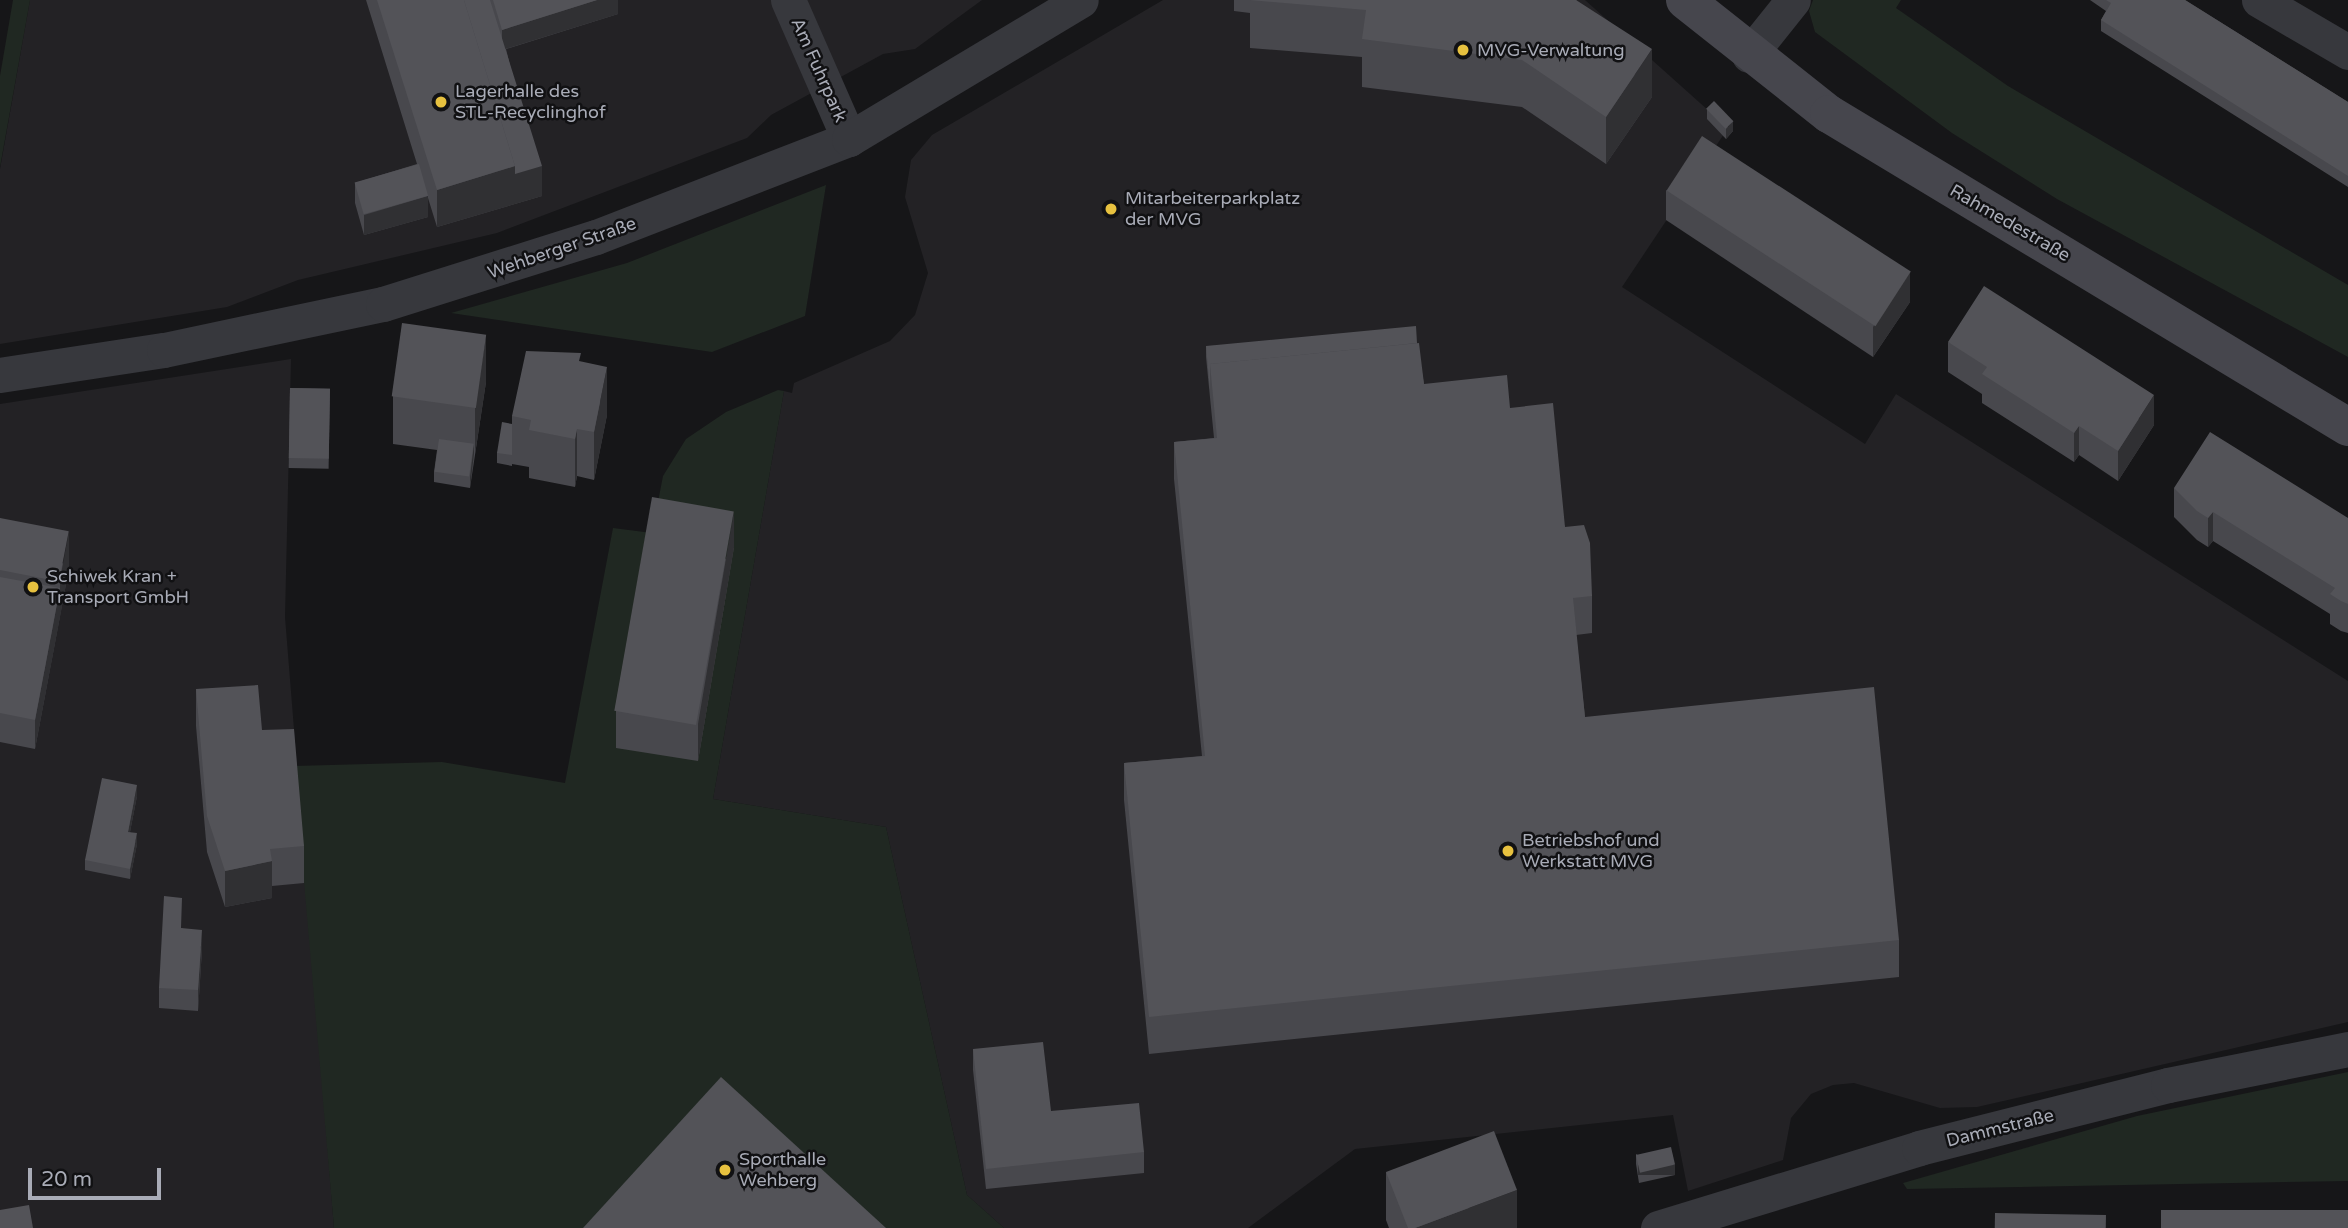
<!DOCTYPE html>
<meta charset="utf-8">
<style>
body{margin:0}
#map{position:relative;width:2348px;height:1228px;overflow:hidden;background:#161618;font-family:"Varela Round",sans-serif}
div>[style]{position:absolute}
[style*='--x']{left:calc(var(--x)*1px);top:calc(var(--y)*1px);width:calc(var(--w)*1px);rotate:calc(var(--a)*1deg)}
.built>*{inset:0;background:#232225}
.green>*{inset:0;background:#202822}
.minor>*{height:35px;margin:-17.5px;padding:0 17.5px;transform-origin:17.5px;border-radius:17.5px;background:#37383d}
.secondary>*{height:38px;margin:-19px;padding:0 19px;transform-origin:19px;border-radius:19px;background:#46464d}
.wall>*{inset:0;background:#48484d;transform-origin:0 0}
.shaded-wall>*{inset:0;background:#303033;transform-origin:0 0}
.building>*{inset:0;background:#535358;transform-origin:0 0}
.dots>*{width:19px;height:19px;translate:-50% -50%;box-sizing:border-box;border:4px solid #111113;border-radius:50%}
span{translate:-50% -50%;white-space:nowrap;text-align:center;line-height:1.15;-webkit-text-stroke:5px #111113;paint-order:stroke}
.poi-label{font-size:18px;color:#a9acb7}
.left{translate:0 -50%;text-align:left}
.street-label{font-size:18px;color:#a9acb7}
.scale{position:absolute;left:28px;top:1168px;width:133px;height:32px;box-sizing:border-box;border:4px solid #a9acb7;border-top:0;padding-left:9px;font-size:21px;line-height:24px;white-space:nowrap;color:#a9acb7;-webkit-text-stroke:5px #111113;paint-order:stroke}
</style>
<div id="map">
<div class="built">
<div style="clip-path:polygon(30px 0,982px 0,915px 49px,883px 54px,771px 115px,747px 138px,497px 233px,298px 280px,227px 307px,0 344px,0 169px)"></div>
<div style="clip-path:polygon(1163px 0,1585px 0,1728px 128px,1622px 287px,1865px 444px,1896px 394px,2348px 681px,2348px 1022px,1977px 1107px,1940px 1108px,1854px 1083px,1833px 1085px,1811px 1094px,1791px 1118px,1783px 1160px,1688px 1191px,1673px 1115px,1355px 1149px,1248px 1228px,1004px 1228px,967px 1195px,886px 827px,713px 799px,784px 391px,792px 393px,794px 383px,890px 341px,915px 315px,928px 273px,905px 197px,911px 160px,932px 135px)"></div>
<div style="clip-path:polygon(291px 359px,285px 617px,334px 1228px,0 1228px,0 404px)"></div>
</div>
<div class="green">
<div style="clip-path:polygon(13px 0,30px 0,0 167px,0 76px)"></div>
<div style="clip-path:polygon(1813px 0,1901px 0,1896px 8px,2008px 86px,2348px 285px,2348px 357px,2057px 199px,1952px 133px,1815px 32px,1809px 11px)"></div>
<div style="clip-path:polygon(826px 185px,805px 316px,712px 352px,451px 313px,627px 263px)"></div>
<div style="clip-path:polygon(778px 390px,784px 391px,713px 799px,886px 827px,967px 1195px,1004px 1228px,334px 1228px,294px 766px,442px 762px,565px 783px,613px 528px,652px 533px,663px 476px,686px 439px,726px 412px)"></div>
<div style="clip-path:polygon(2348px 1072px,2348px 1181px,1907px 1189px,1903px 1183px,2137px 1116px)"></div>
</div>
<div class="minor">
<div style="--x:788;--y:0;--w:152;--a:66.3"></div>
<div style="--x:2259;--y:0;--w:103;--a:30.3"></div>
<div style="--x:1749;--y:55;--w:70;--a:-51.3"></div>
<div style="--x:0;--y:375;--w:166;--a:-8.7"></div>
<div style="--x:164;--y:350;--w:224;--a:-11.9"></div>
<div style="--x:383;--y:304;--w:223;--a:-17.5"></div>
<div style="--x:596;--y:237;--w:271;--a:-21.2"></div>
<div style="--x:849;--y:139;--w:270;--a:-30.9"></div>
<div style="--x:1658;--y:1228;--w:273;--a:-17"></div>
<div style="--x:1919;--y:1148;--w:257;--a:-14.2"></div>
<div style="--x:2168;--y:1085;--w:184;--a:-11.3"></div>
</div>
<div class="secondary">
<div style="--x:1685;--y:0;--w:184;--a:38.4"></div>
<div style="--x:1829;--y:114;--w:606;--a:31.09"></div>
</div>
<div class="wall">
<div style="clip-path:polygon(366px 0,618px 0,618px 14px,506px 49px,542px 196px,437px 227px,428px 198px,428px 217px,364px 235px,355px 203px,355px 183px,417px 164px)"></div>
<div style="clip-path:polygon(1234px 0,1576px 0,1652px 97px,1606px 164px,1522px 107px,1362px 87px,1362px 57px,1250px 48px,1250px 13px,1234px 11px)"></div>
<div style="clip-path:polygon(2090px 0,2185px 0,2348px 102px,2348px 187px,2101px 31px,2101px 20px,2106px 11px)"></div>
<div style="clip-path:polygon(1707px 109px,1733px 131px,1726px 139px,1707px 119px)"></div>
<div style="clip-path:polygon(1666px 190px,1910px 302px,1873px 357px,1666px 220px)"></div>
<div style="clip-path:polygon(1948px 342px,2154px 425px,2118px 481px,2079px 455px,2074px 462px,1982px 403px,1982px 394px,1948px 372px)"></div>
<div style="clip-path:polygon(1417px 343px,1424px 384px,1510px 408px,1565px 527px,1592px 596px,1592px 633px,1576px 635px,1585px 717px,1899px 940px,1899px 977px,1149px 1054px,1124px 800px,1124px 763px,1202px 756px,1174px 479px,1174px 442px,1214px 438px,1206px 357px,1206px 346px)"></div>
<div style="clip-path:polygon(581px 362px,607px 415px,594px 480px,577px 476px,575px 487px,529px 478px,529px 467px,512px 464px,512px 466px,497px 463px,497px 453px,512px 424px,512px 416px)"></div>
<div style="clip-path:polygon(486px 382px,470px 488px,434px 482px,434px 472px,437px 450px,393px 444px,393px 396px)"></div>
<div style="left:290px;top:388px;width:40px;height:80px;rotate:1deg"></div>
<div style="clip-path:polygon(2174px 488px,2348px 518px,2348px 633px,2341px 631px,2330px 624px,2330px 614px,2213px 541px,2208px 547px,2197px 540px,2174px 517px)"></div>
<div style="clip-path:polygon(0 518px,69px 568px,35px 749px,0 742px)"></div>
<div style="clip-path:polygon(734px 547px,698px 761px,616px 748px,616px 711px)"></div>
<div style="clip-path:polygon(196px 689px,262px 730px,304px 846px,304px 883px,272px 886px,272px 898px,225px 907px,207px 852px,196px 726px)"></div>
<div style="clip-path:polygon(137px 796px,130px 832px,137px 844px,130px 879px,85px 870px,85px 860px)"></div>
<div style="clip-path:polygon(182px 928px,202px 950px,198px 1011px,159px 1008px,159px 988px)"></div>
<div style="clip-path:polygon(973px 1049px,1051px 1111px,1144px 1152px,1144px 1173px,986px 1189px,973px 1070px)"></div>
<div style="clip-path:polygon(1636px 1154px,1675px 1175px,1639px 1183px,1636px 1164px)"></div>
<div style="clip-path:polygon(1386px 1172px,1517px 1228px,1389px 1228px,1386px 1220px)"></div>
</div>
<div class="shaded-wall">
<div style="clip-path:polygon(597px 0,618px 0,618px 14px,502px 50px,502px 30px)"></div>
<div style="clip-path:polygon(1652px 49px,1652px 97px,1606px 164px,1606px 117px)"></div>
<div style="clip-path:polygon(1733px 121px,1733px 131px,1726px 139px,1726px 129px)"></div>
<div style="clip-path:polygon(515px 166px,542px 166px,542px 196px,437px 227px,437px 190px)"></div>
<div style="clip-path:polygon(428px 196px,428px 217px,364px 235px,364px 215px)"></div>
<div style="clip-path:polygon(1910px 272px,1910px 302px,1873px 357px,1873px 327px)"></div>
<div style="clip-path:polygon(486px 335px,486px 382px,475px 454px,475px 406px)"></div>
<div style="clip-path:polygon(607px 367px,607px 415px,594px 480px,594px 432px)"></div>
<div style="clip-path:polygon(2154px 395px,2154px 425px,2118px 481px,2118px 451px)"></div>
<div style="clip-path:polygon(2079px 426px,2079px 455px,2074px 462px,2074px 433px)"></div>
<div style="clip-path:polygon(577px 429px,577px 476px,575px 487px,575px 439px)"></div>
<div style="clip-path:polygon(474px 444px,474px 454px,470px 488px,470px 477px)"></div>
<div style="clip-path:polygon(734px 511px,734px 547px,698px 761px,698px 724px)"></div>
<div style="clip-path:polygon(2213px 512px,2213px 541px,2208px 547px,2208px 518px)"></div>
<div style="clip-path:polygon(69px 531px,69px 568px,60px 617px,60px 580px)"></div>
<div style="clip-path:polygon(60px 588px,60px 617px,35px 749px,35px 720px)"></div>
<div style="clip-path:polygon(137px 785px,137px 796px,128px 842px,128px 832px)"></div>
<div style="clip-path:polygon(137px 833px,137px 844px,130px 879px,130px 869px)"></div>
<div style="clip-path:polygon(272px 861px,272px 898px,225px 907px,225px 871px)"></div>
<div style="clip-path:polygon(202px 930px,202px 950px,198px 1011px,198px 990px)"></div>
<div style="left:1675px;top:1165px;width:10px;height:37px;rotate:90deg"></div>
<div style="clip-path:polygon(1517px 1190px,1517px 1228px,1415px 1228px)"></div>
</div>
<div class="building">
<div style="clip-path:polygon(377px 0,464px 0,515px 166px,437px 190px)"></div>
<div style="clip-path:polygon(464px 0,490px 0,542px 166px,515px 174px,515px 166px)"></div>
<div style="clip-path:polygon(493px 0,597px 0,502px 30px)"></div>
<div style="clip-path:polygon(1250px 0,1576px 0,1652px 49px,1606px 117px,1522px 60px,1362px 39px,1366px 10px)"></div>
<div style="clip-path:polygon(2106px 0,2185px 0,2348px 102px,2348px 176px,2101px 20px,2111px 3px)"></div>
<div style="left:1714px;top:101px;width:28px;height:11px;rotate:46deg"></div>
<div style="left:1702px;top:136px;width:249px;height:65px;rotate:33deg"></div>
<div style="left:419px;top:164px;width:33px;height:67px;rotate:74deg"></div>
<div style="clip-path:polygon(1984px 286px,2154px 395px,2118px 451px,2079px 426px,2074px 433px,1982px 374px,1987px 367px,1948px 342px)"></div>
<div style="left:402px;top:323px;width:85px;height:74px;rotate:8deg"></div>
<div style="clip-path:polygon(1416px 326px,1417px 343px,1210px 364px,1210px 390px,1206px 346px)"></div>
<div style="clip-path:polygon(1419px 343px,1424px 384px,1507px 375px,1510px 408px,1553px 403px,1565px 527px,1584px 525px,1590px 543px,1592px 596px,1573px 598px,1585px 717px,1874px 687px,1899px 940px,1149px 1017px,1124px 763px,1205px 756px,1174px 442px,1217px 438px,1210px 364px)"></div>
<div style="clip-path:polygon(526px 351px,581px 353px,579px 361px,607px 367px,594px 432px,577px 429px,575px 439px,529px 430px,531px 420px,512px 416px)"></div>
<div style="left:290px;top:388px;width:40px;height:70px;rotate:1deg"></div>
<div style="clip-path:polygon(502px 422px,512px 424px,512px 455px,497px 453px)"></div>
<div style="clip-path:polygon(2210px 432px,2348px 518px,2348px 604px,2341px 601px,2330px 594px,2335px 588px,2213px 512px,2208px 518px,2197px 511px,2174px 488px)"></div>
<div style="left:439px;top:439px;width:35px;height:33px;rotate:8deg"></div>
<div style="left:652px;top:497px;width:83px;height:217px;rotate:10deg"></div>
<div style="left:0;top:518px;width:70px;height:51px;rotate:11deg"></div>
<div style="clip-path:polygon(0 577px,60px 588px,35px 720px,0 713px)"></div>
<div style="clip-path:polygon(258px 685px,262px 730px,294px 729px,304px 846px,270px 849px,272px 861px,225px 871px,207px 816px,196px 689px)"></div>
<div style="clip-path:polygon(102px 778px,137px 785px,128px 832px,137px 833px,130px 869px,85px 860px)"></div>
<div style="clip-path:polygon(164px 896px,182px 898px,181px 928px,202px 930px,198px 990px,159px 988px)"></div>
<div style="clip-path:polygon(1043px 1042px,1051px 1111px,1139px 1103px,1144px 1152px,986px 1169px,973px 1049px)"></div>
<div style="clip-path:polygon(721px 1077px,886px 1228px,583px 1228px)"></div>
<div style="clip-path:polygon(1494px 1131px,1517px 1190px,1415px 1228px,1408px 1228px,1386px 1172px)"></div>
<div style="left:1671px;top:1147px;width:18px;height:36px;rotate:77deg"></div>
<div style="clip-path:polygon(29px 1205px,33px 1228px,0 1228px,0 1210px)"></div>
<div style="left:2161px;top:1210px;width:187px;height:18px"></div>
<div style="left:1995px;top:1213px;width:111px;height:15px;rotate:1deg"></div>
</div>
<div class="dots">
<div style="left:1463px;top:50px;background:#e7c13f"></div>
<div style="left:441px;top:102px;background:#e7c13f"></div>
<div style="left:1111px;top:209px;background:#e7c13f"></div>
<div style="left:33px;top:587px;background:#e7c13f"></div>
<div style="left:1508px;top:851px;background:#e7c13f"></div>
<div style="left:725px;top:1170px;background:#e7c13f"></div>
</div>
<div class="poi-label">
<span class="left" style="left:1477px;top:50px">MVG-Verwaltung</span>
<span class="left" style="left:455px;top:102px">Lagerhalle des<br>STL-Recyclinghof</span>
<span class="left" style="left:1125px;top:209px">Mitarbeiterparkplatz<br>der MVG</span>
<span class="left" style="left:47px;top:587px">Schiwek Kran +<br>Transport GmbH</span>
<span class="left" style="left:1522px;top:851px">Betriebshof und<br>Werkstatt MVG</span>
<span class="left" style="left:739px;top:1170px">Sporthalle<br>Wehberg</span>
</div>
<div class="street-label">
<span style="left:819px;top:70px;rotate:66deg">Am Fuhrpark</span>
<span style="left:2010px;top:223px;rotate:30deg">Rahmedestraße</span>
<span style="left:562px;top:248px;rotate:-19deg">Wehberger Straße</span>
<span style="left:2000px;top:1128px;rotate:-14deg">Dammstraße</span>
</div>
<div class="scale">20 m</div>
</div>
